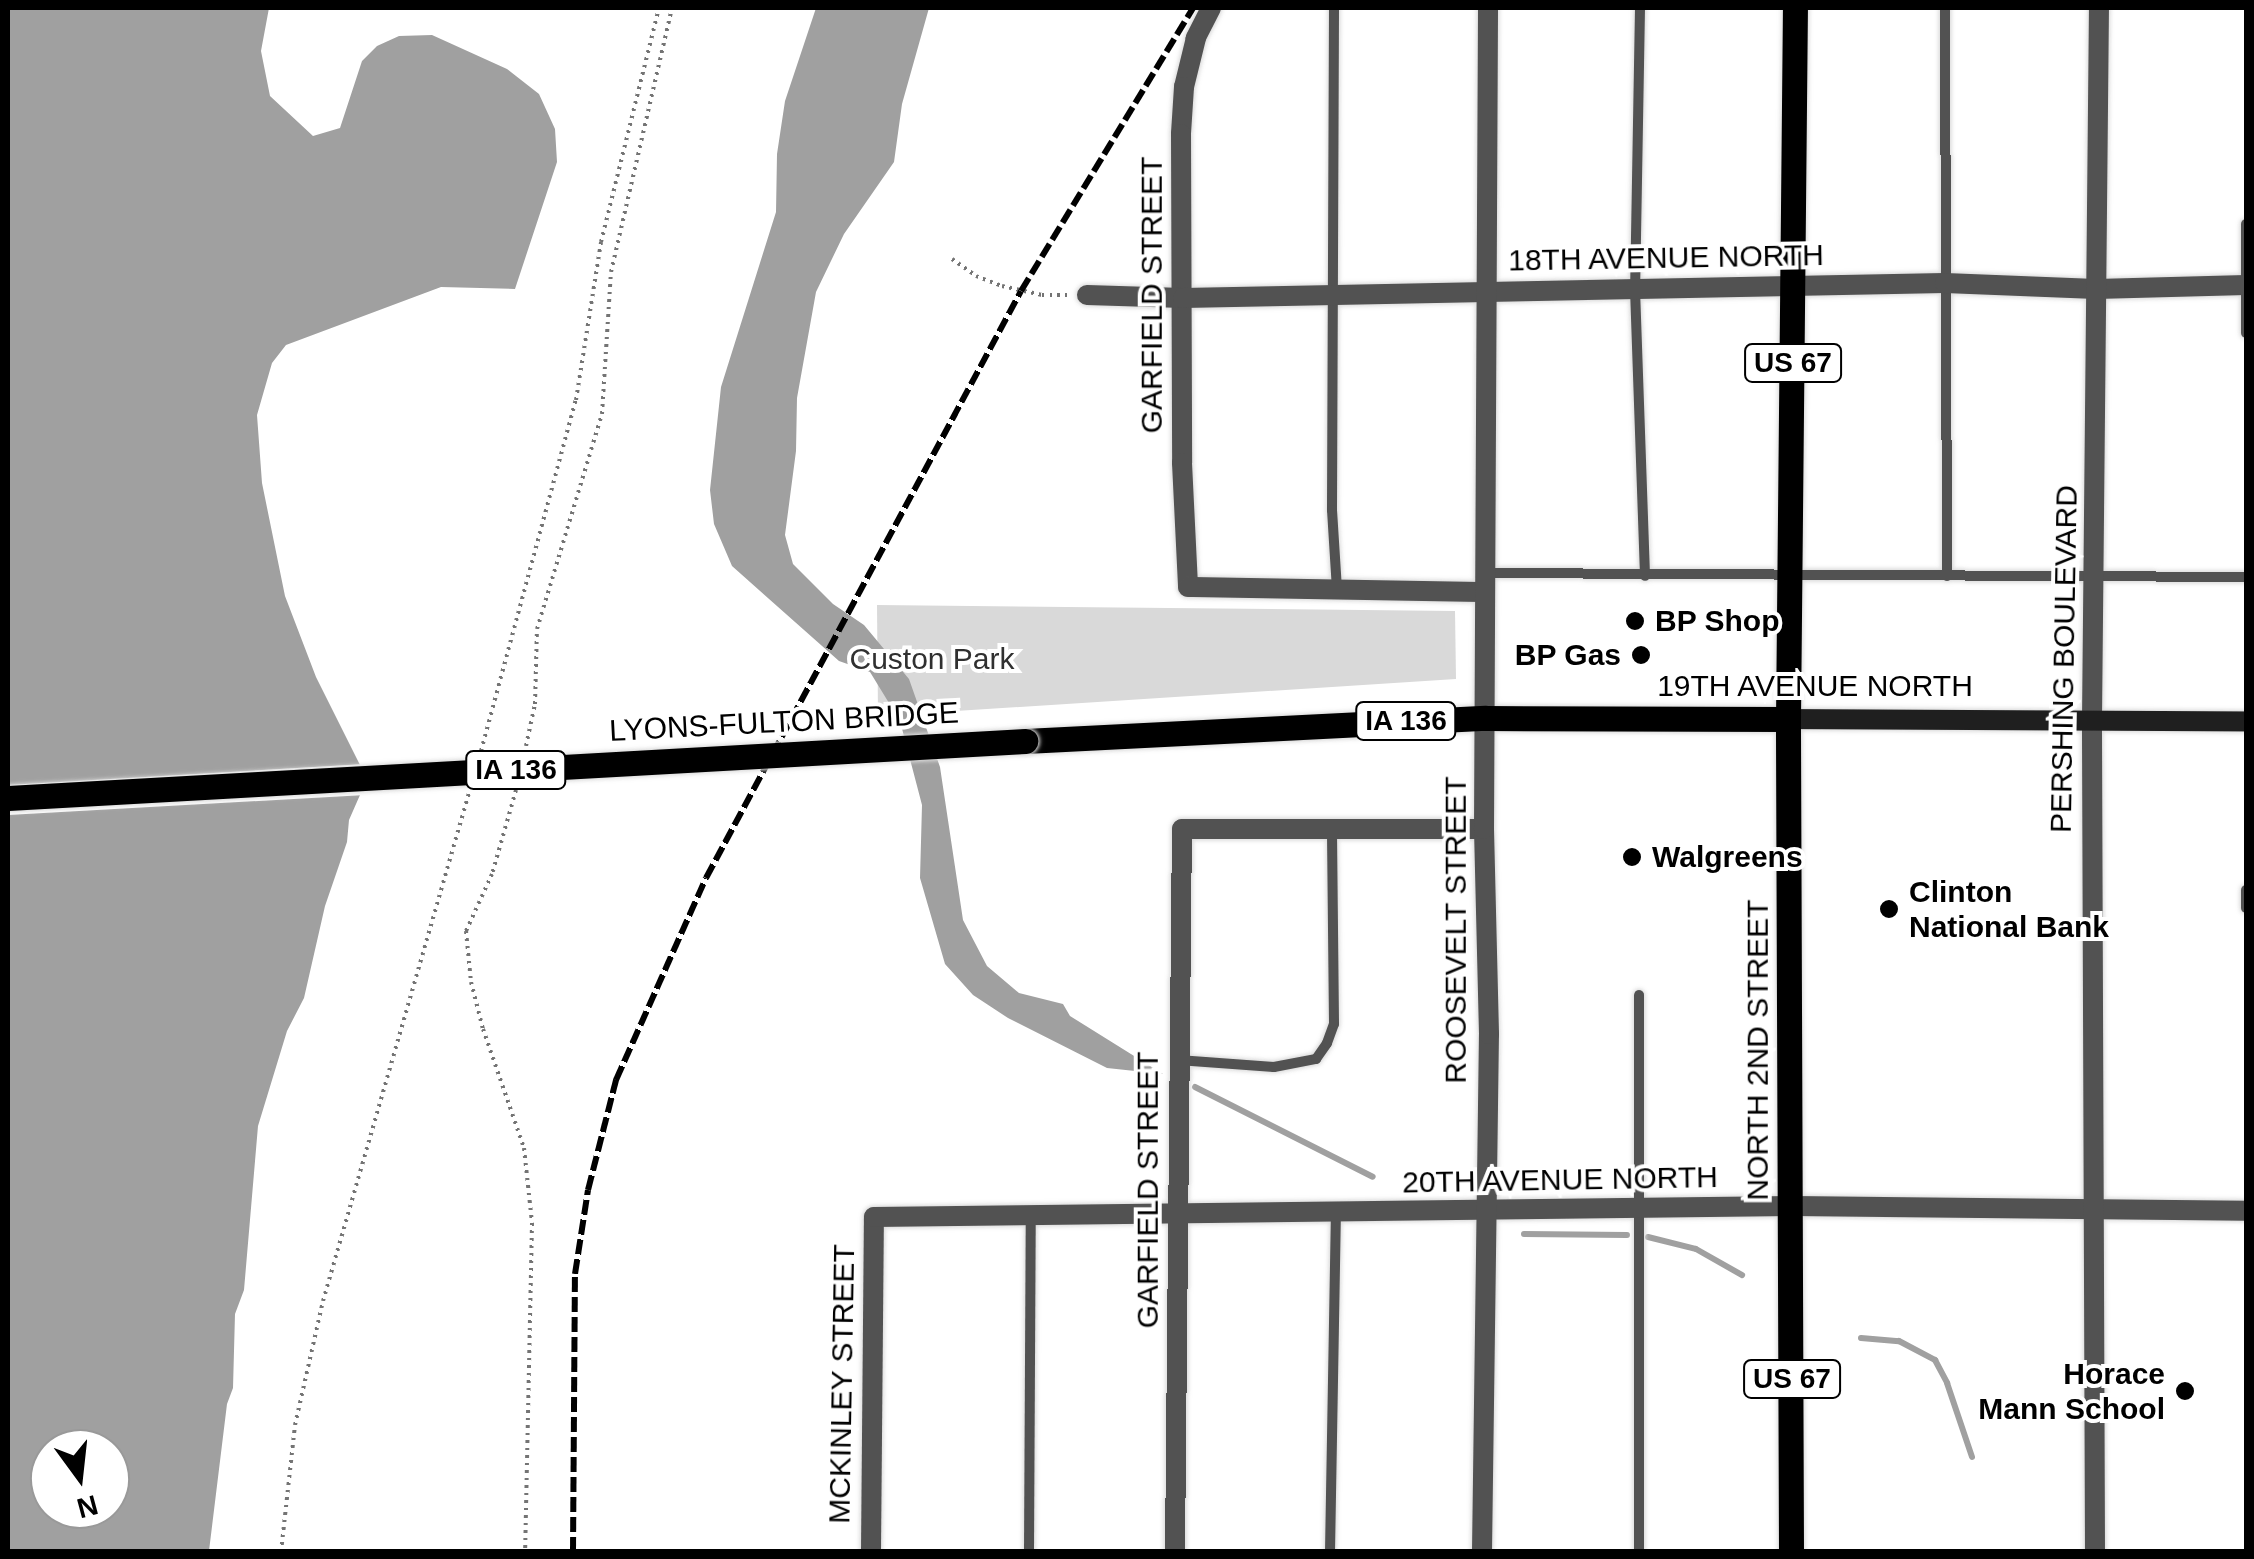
<!DOCTYPE html>
<style>
body{margin:0}
#map{position:relative;width:2254px;height:1559px;overflow:hidden;background:#fff;font-family:Helvetica,sans-serif}
div>[style]{position:absolute}
[style*='--x']{left:calc(var(--x)*1px);top:calc(var(--y)*1px);width:calc(var(--w)*1px);rotate:calc(var(--a)*1deg)}
.green>*{inset:0;background:#d9d9d9}
.water>*{inset:0;background:#a0a0a0}
.pier>*{inset:0;background:#fff}
.stream>*{height:6px;margin:-3px;padding:0 3px;transform-origin:3px;border-radius:3px;background:#a0a0a0}
.path>*{height:4px;margin-top:-2px;transform-origin:0;background:repeating-linear-gradient(90deg,#747474 0 2.5px,transparent 0 7.5px)}
.roads{filter:drop-shadow(0 0 2px #dbdbdb) drop-shadow(0 0 2px #dbdbdb)}
.lane>*{height:10px;margin:-5px;padding:0 5px;transform-origin:5px;border-radius:5px;background:#525252}
.street>*{height:20px;margin:-10px;padding:0 10px;transform-origin:10px;border-radius:10px;background:#525252}
.secondary>*{height:20px;margin:-10px;padding:0 10px;transform-origin:10px;border-radius:10px;background:#1f1f1f}
.primary>*{height:25px;margin:-12.5px;padding:0 12.5px;transform-origin:12.5px;border-radius:12.5px;background:#000}
.rail>*{height:6px;margin-top:-3px;transform-origin:0;background:repeating-linear-gradient(90deg,#000 0 15px,transparent 0 20px)}
.bridges{filter:drop-shadow(0 0 2px #dbdbdb) drop-shadow(0 0 2px #dbdbdb)}
.primary-bridge>*{height:25px;margin:-12.5px;padding:0 12.5px;transform-origin:12.5px;border-radius:12.5px;background:#000}
.dots>*{width:28px;height:28px;translate:-50% -50%;box-sizing:border-box;border:5px solid #fff;border-radius:50%}
span{translate:-50% -50%;white-space:nowrap;text-align:center;line-height:1.15;-webkit-text-stroke:8px #fff;paint-order:stroke}
.shield-label span{padding:2px 8px;background:#fff;border:2px solid;border-radius:8px;-webkit-text-stroke-width:0}
.shield-label{font-size:28px;color:#000;font-weight:700}
.street-label{font-size:30px;color:#000}
.poi-label{font-size:30px;color:#000;font-weight:700}
.left{translate:0 -50%;text-align:left}
.right{translate:-100% -50%;text-align:right}
.park-label{font-size:30px;color:#303030}
.frame{position:absolute;inset:0;border:10px solid #000;pointer-events:none}
.north{position:absolute;left:30px;top:1429px;width:100px;height:100px;box-sizing:border-box;background:#fff;border:2px solid #999;border-radius:50%;rotate:165deg;font-size:28px;font-weight:700;line-height:40px;text-align:center;color:#000}
.north::after{content:'';display:block;margin:auto;width:35px;height:45px;background:#000;clip-path:polygon(50% 0,100% 100%,50% 72%,0 100%)}
</style>
<div id="map">
<div class="green">
<div style="clip-path:polygon(877px 605px,1455px 611px,1456px 679px,878px 716px)"></div>
</div>
<div class="water">
<div style="clip-path:polygon(evenodd,8px 8px,269px 8px,261px 51px,270px 96px,313px 136px,340px 128px,362px 61px,377px 46px,399px 36px,432px 35px,507px 69px,539px 94px,555px 129px,557px 162px,515px 289px,441px 287px,286px 345px,272px 363px,257px 415px,262px 483px,285px 596px,316px 677px,367px 779px,349px 820px,347px 842px,325px 906px,304px 998px,287px 1031px,258px 1126px,244px 1290px,235px 1314px,233px 1388px,227px 1404px,209px 1551px,8px 1552px,8px 8px,50px 1449px,110px 1449px,110px 1509px,50px 1509px,50px 1449px)"></div>
<div style="clip-path:polygon(816px 8px,929px 8px,902px 104px,894px 162px,844px 234px,816px 292px,797px 398px,796px 451px,785px 535px,793px 564px,833px 604px,864px 625px,909px 679px,940px 767px,963px 920px,987px 966px,1019px 993px,1063px 1004px,1070px 1016px,1163px 1074px,1107px 1068px,1008px 1018px,973px 995px,945px 964px,920px 878px,922px 805px,900px 721px,870px 672px,839px 661px,732px 566px,714px 524px,710px 490px,721px 387px,776px 212px,777px 154px,785px 101px)"></div>
</div>
<div class="pier">
<div style="clip-path:polygon(365px 764px,372px 779px,365px 795px,8px 815px,8px 785px)"></div>
</div>
<div class="stream">
<div style="--x:1195;--y:1087;--w:199;--a:26.8"></div>
<div style="--x:1524;--y:1234;--w:103;--a:0.6"></div>
<div style="--x:1648;--y:1237;--w:49;--a:14"></div>
<div style="--x:1696;--y:1249;--w:53;--a:29.5"></div>
<div style="--x:1861;--y:1338;--w:38;--a:5"></div>
<div style="--x:1899;--y:1341;--w:41;--a:27.8"></div>
<div style="--x:1935;--y:1360;--w:26;--a:62"></div>
<div style="--x:1947;--y:1383;--w:78;--a:71.3"></div>
</div>
<div class="path">
<div style="--x:952;--y:259;--w:29;--a:35"></div>
<div style="--x:976;--y:276;--w:28;--a:21"></div>
<div style="--x:1002;--y:286;--w:41;--a:12.7"></div>
<div style="--x:1042;--y:295;--w:27;--a:0"></div>
<div style="--x:526;--y:746;--w:43;--a:-77.9"></div>
<div style="--x:535;--y:704;--w:75;--a:-88.5"></div>
<div style="--x:537;--y:629;--w:225;--a:-73.2"></div>
<div style="--x:602;--y:414;--w:142;--a:-86.4"></div>
<div style="--x:611;--y:272;--w:271;--a:-77"></div>
<div style="--x:481;--y:751;--w:364;--a:-74.9"></div>
<div style="--x:576;--y:400;--w:160;--a:-81"></div>
<div style="--x:601;--y:242;--w:241;--a:-76.1"></div>
<div style="--x:516;--y:790;--w:87;--a:105.9"></div>
<div style="--x:492;--y:874;--w:63;--a:114.5"></div>
<div style="--x:466;--y:931;--w:51;--a:84.4"></div>
<div style="--x:471;--y:982;--w:49;--a:75.7"></div>
<div style="--x:483;--y:1029;--w:126;--a:71"></div>
<div style="--x:524;--y:1148;--w:75;--a:83.9"></div>
<div style="--x:532;--y:1223;--w:329;--a:91.2"></div>
<div style="--x:281;--y:1552;--w:128;--a:-83.7"></div>
<div style="--x:295;--y:1425;--w:127;--a:-77.3"></div>
<div style="--x:323;--y:1301;--w:529;--a:-73.97"></div>
</div>
<div class="roads">
<div class="lane">
<div style="--x:1334;--y:8;--w:502;--a:90.23"></div>
<div style="--x:1332;--y:510;--w:79;--a:86.4"></div>
<div style="--x:1640;--y:8;--w:281;--a:91"></div>
<div style="--x:1635;--y:289;--w:287;--a:88"></div>
<div style="--x:1945;--y:8;--w:568;--a:89.8"></div>
<div style="--x:2246;--y:224;--w:109;--a:90"></div>
<div style="--x:1486;--y:573;--w:760;--a:0.3"></div>
<div style="--x:2246;--y:890;--w:18;--a:90"></div>
<div style="--x:1639;--y:995;--w:557;--a:90"></div>
<div style="--x:1178;--y:1060;--w:96;--a:4.2"></div>
<div style="--x:1274;--y:1067;--w:43;--a:-10.8"></div>
<div style="--x:1316;--y:1059;--w:19;--a:-55"></div>
<div style="--x:1327;--y:1043;--w:20;--a:-70"></div>
<div style="--x:1334;--y:1024;--w:194;--a:-90.6"></div>
<div style="--x:1029;--y:1552;--w:334;--a:-89.7"></div>
<div style="--x:1330;--y:1552;--w:338;--a:-89"></div>
</div>
<div class="street">
<div style="--x:1211;--y:8;--w:34;--a:117"></div>
<div style="--x:1196;--y:38;--w:50;--a:103.8"></div>
<div style="--x:1184;--y:87;--w:47;--a:93.7"></div>
<div style="--x:1181;--y:134;--w:329;--a:89.8"></div>
<div style="--x:1182;--y:463;--w:124;--a:87.2"></div>
<div style="--x:1188;--y:587;--w:297;--a:1"></div>
<div style="--x:1087;--y:295;--w:96;--a:1.8"></div>
<div style="--x:1183;--y:298;--w:762;--a:-1.13"></div>
<div style="--x:1945;--y:283;--w:151;--a:2.3"></div>
<div style="--x:2096;--y:289;--w:150;--a:-1.5"></div>
<div style="--x:871;--y:1552;--w:335;--a:-89.5"></div>
<div style="--x:874;--y:1217;--w:918;--a:-0.69"></div>
<div style="--x:1792;--y:1206;--w:454;--a:0.6"></div>
<div style="--x:1175;--y:1552;--w:723;--a:-89.45"></div>
<div style="--x:1182;--y:829;--w:302;--a:0"></div>
<div style="--x:1482;--y:1552;--w:518;--a:-89.23"></div>
<div style="--x:1489;--y:1034;--w:205;--a:-91.4"></div>
<div style="--x:1484;--y:829;--w:821;--a:-89.72"></div>
<div style="--x:2095;--y:1552;--w:832;--a:-90.21"></div>
<div style="--x:2092;--y:720;--w:712;--a:-89.44"></div>
</div>
<div class="secondary">
<div style="--x:1788;--y:719;--w:458;--a:0.3"></div>
</div>
<div class="primary">
<div style="--x:1025;--y:741;--w:461;--a:-2.9"></div>
<div style="--x:1485;--y:718;--w:303;--a:0.2"></div>
<div style="--x:1791;--y:1552;--w:833;--a:-90.21"></div>
<div style="--x:1788;--y:719;--w:711;--a:-89.44"></div>
</div>
</div>
<div class="rail">
<div style="--x:573;--y:1552;--w:278;--a:-89.6"></div>
<div style="--x:575;--y:1274;--w:85;--a:-81.2"></div>
<div style="--x:588;--y:1190;--w:114;--a:-75.7"></div>
<div style="--x:616;--y:1080;--w:221;--a:-66"></div>
<div style="--x:706;--y:878;--w:666;--a:-61.78"></div>
<div style="--x:1021;--y:291;--w:331;--a:-58.7"></div>
</div>
<div class="bridges">
<div class="primary-bridge">
<div style="--x:8;--y:798;--w:1019;--a:-3.21"></div>
</div>
</div>
<div class="dots">
<div style="left:1635px;top:621px;background:#000"></div>
<div style="left:1641px;top:655px;background:#000"></div>
<div style="left:1632px;top:857px;background:#000"></div>
<div style="left:1889px;top:909px;background:#000"></div>
<div style="left:2185px;top:1391px;background:#000"></div>
</div>
<div class="shield-label">
<span style="left:1793px;top:363px">US 67</span>
<span style="left:1406px;top:721px">IA 136</span>
<span style="left:516px;top:770px">IA 136</span>
<span style="left:1792px;top:1379px">US 67</span>
</div>
<div class="street-label">
<span style="left:1666px;top:258px;rotate:-1deg">18TH AVENUE NORTH</span>
<span style="left:1152px;top:295px;rotate:-90deg">GARFIELD STREET</span>
<span style="left:2064px;top:659px;rotate:-89deg">PERSHING BOULEVARD</span>
<span style="left:1815px;top:686px">19TH AVENUE NORTH</span>
<span style="left:784px;top:722px;rotate:-3deg">LYONS-FULTON BRIDGE</span>
<span style="left:1456px;top:930px;rotate:-90deg">ROOSEVELT STREET</span>
<span style="left:1758px;top:1050px;rotate:-90deg">NORTH 2ND STREET</span>
<span style="left:1560px;top:1180px;rotate:-1deg">20TH AVENUE NORTH</span>
<span style="left:1148px;top:1190px;rotate:-90deg">GARFIELD STREET</span>
<span style="left:842px;top:1384px;rotate:-89deg">MCKINLEY STREET</span>
</div>
<div class="poi-label">
<span class="left" style="left:1655px;top:621px">BP Shop</span>
<span class="right" style="left:1621px;top:655px">BP Gas</span>
<span class="left" style="left:1652px;top:857px">Walgreens</span>
<span class="left" style="left:1909px;top:909px">Clinton<br>National Bank</span>
<span class="right" style="left:2165px;top:1391px">Horace<br>Mann School</span>
</div>
<div class="park-label">
<span style="left:932px;top:659px">Custon Park</span>
</div>
<div class="frame"></div>
<div class="north">N</div>
</div>
